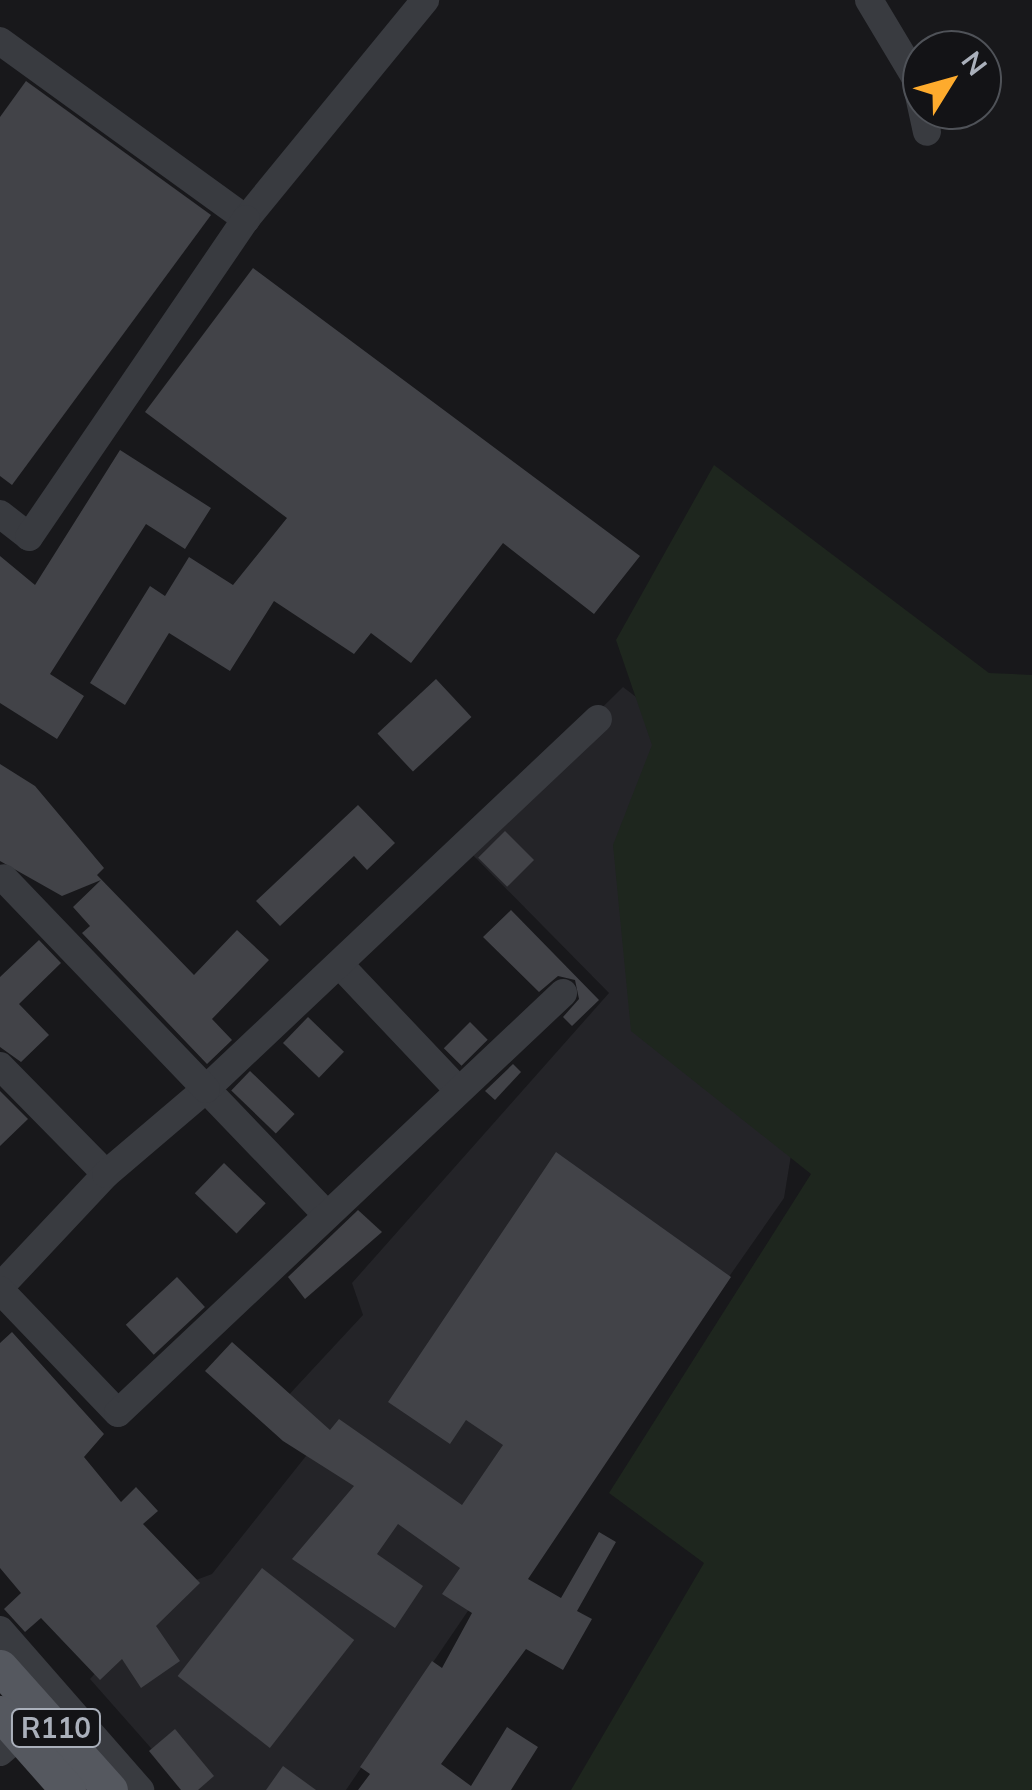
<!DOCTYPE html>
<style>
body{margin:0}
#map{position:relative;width:1032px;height:1790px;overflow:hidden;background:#18181b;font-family:Mulish,sans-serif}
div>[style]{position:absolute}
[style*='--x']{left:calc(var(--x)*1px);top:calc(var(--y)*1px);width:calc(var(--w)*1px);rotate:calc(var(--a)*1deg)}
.built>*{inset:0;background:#242428}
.green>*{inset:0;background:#1e261e}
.building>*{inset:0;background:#424348;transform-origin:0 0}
.minor>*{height:28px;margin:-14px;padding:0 14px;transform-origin:14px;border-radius:14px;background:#393b40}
.major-bridge>*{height:35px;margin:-17.5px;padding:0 17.5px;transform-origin:17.5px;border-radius:17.5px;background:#55585f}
span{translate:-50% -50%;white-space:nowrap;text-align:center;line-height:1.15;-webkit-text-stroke:8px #131316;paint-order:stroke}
.shield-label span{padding:2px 8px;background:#131316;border:2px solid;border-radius:8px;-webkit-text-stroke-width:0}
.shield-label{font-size:28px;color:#aab0bb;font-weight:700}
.north{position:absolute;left:902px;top:30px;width:100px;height:100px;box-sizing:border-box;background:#131316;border:2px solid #4f5258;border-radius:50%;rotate:53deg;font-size:28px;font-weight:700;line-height:40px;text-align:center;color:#aab0bb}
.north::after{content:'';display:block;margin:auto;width:35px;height:45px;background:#feab2d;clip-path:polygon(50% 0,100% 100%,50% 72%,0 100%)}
</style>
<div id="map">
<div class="built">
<div style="clip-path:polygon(623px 687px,717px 759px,832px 904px,784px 1198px,601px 1460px,579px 1448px,346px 1790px,188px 1790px,90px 1679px,172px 1589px,212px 1574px,310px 1451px,272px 1413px,363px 1315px,352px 1283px,609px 993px,463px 845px)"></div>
</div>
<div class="green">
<div style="clip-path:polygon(714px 465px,989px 673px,1032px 675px,1032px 1790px,571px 1790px,704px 1563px,609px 1493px,811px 1174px,631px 1031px,613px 845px,652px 745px,616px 640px)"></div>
</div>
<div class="building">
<div style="clip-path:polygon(26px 81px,211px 215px,12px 485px,0 476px,0 117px)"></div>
<div style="clip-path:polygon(253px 268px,640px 556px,594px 614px,503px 543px,411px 663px,371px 633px,354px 654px,274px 601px,230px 671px,169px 633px,125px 705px,90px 683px,150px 586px,165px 596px,189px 557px,233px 585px,287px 518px,145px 412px)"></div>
<div style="clip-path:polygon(120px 450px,211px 508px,185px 549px,146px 524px,50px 674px,84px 696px,57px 739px,0 703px,0 556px,35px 585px)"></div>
<div style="left:436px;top:679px;width:52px;height:80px;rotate:47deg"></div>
<div style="clip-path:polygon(0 764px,35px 786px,104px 868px,97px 875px,194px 975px,237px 930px,269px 960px,212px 1019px,232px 1040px,207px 1064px,82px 933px,90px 926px,73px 907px,101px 880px,62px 896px,0 861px)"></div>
<div style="clip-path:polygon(358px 805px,395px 843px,367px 870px,354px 856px,280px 926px,256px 901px)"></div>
<div style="left:505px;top:831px;width:41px;height:38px;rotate:45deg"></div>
<div style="clip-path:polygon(511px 910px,599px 1000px,572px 1026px,563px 1017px,579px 999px,575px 980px,558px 976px,539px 992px,483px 937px)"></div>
<div style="clip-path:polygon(39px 940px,61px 963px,19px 1004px,49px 1035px,21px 1062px,0 1047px,0 977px)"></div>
<div style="left:308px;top:1017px;width:50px;height:36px;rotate:44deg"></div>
<div style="left:470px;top:1022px;width:25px;height:37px;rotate:45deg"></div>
<div style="clip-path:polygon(513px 1064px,521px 1072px,495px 1100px,485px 1091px)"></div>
<div style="left:250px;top:1071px;width:62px;height:27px;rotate:44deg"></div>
<div style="clip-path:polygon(0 1091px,28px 1119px,0 1146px)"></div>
<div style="clip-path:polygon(556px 1152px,731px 1277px,528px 1579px,561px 1598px,599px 1532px,616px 1542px,577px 1611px,592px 1619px,563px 1670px,526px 1649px,441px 1764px,471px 1786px,507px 1727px,538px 1747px,511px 1790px,358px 1790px,370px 1774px,360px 1767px,432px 1661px,442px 1668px,472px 1613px,442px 1594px,460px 1568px,398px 1524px,377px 1554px,423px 1586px,395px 1628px,292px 1559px,354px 1486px,283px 1441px,205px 1371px,232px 1342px,330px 1430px,339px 1419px,462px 1505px,503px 1445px,466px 1420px,450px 1444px,388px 1402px)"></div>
<div style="left:224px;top:1163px;width:58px;height:42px;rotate:44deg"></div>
<div style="clip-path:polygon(358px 1210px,382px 1232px,305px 1299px,288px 1277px)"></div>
<div style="left:177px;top:1277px;width:41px;height:70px;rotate:47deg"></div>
<div style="clip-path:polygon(12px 1332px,104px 1434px,84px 1457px,121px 1502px,136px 1487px,158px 1511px,143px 1524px,200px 1583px,156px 1626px,180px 1661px,141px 1688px,122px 1659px,100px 1680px,41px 1618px,25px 1632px,4px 1609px,21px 1593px,0 1568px,0 1343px)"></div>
<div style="left:262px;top:1568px;width:117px;height:137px;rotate:38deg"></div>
<div style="clip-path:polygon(175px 1729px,214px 1776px,198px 1790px,181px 1790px,149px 1751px)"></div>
<div style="clip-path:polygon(283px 1766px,316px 1790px,266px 1790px)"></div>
</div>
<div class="minor">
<div style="--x:869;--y:0;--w:90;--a:59.1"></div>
<div style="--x:915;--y:77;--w:56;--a:77.7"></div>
<div style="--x:0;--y:41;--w:304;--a:35.9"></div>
<div style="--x:246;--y:219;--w:283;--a:-50.7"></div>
<div style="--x:0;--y:514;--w:37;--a:38"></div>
<div style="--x:29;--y:537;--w:385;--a:-55.7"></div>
<div style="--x:340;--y:965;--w:173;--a:46.6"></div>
<div style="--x:0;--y:1066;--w:151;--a:45.5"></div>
<div style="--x:327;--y:1215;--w:175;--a:-133.8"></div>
<div style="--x:206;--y:1089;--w:539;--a:-43.35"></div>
<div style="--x:0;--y:1287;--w:155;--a:-46.8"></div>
<div style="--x:106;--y:1174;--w:131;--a:-40.4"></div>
<div style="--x:206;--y:1089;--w:292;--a:-133.8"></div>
<div style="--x:0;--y:1290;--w:170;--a:46.2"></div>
<div style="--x:118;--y:1413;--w:612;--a:-43.34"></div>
<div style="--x:0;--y:1630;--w:213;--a:48.8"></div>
<div style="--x:0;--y:1752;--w:45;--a:-40.5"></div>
</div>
<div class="major-bridge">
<div style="--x:0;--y:1667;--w:165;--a:48.2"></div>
<div style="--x:0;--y:1713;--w:103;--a:48.6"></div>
</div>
<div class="shield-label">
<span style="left:56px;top:1728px">R110</span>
</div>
<div class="north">N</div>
</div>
